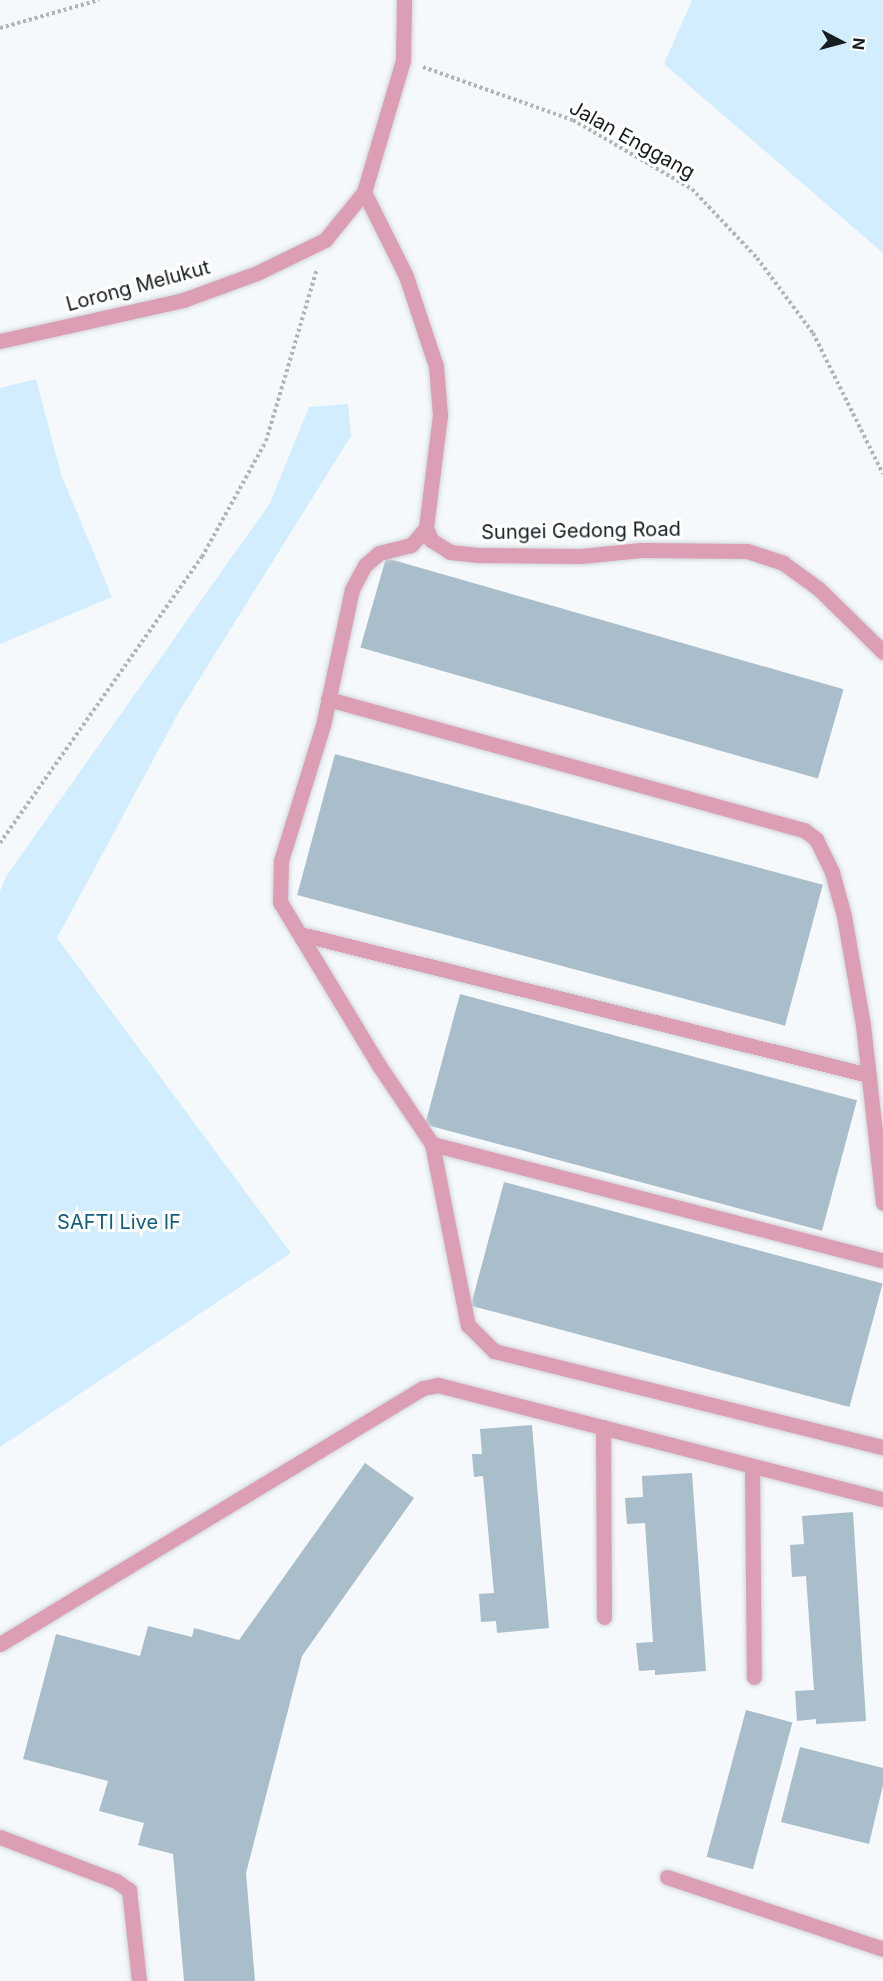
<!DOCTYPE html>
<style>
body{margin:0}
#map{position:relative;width:883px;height:1981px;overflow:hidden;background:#f5f9fc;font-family:Inter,sans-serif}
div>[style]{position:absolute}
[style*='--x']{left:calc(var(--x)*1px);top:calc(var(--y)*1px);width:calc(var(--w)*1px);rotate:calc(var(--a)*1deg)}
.green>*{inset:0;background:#d2edfd}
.building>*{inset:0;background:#a9beca;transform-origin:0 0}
.path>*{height:4px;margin-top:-2px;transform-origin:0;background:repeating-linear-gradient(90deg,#b0b5b8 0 3px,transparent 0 6px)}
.roads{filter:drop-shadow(0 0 2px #d1d6d9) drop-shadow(0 0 2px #d1d6d9)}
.service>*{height:15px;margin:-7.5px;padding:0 7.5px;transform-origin:7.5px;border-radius:7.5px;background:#db9eb5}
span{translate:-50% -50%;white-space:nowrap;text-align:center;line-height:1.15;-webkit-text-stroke:6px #fff;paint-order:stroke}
.street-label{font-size:20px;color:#161e22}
.park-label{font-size:20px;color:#105e7e}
.north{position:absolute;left:811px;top:12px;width:60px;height:60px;-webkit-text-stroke:4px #fff;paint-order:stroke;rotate:96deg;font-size:16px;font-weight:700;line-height:24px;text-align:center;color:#161e22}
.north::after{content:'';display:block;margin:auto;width:21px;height:27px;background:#161e22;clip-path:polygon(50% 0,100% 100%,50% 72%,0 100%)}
</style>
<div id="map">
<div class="green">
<div style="clip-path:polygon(692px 0,883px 0,883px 253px,664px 64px)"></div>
<div style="clip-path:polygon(36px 379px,61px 474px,112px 597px,0 644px,0 388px)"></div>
<div style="clip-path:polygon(348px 404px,351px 436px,180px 710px,57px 938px,291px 1253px,0 1447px,0 891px,7px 875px,270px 503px,309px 407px)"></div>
</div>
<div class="building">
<div style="left:386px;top:558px;width:476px;height:93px;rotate:16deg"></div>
<div style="left:335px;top:754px;width:505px;height:146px;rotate:15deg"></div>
<div style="left:460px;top:994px;width:411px;height:135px;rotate:15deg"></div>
<div style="left:504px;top:1182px;width:392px;height:128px;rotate:15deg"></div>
<div style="clip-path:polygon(532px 1425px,549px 1628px,497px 1633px,496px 1621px,481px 1622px,479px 1594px,494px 1593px,483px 1476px,474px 1477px,472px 1454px,482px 1454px,480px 1429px)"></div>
<div style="clip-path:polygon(365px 1463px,414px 1498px,302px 1656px,246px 1873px,255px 1981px,184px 1981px,173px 1854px,138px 1845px,144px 1823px,99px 1811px,108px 1781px,23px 1759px,56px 1634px,140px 1656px,148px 1626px,192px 1637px,194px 1628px,239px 1640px)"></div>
<div style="clip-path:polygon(692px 1473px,706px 1671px,655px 1675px,655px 1670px,639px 1671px,636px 1643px,653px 1642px,645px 1523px,627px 1524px,625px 1498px,643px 1497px,642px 1476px)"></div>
<div style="clip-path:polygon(853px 1512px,866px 1721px,816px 1724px,816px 1719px,797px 1721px,795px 1691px,814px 1690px,806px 1576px,792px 1577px,790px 1545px,804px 1544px,802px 1516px)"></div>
<div style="left:746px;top:1710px;width:48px;height:152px;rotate:15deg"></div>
<div style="clip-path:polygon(800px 1747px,883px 1768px,883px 1785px,869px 1844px,781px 1822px)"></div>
</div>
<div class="path">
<div style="--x:0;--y:28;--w:103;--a:-15.8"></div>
<div style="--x:423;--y:67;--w:159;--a:19.5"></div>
<div style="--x:573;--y:120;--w:138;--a:30.1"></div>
<div style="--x:692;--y:189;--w:95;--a:46.7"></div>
<div style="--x:757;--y:258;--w:94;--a:53.3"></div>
<div style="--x:813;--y:333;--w:157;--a:63.6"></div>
<div style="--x:0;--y:843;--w:350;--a:-54.8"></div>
<div style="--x:202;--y:557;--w:132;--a:-61.1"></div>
<div style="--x:266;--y:441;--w:179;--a:-73.5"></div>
</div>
<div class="roads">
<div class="service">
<div style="--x:364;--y:192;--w:94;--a:63.4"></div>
<div style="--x:406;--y:276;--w:95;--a:71.6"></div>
<div style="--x:436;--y:366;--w:49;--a:85.3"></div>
<div style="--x:440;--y:415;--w:114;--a:97.1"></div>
<div style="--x:426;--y:528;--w:13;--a:67"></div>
<div style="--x:431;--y:540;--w:22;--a:32"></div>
<div style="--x:450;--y:552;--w:28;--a:6"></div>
<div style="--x:478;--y:555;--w:103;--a:0.6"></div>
<div style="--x:581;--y:556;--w:60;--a:-5.7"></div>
<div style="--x:641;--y:550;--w:106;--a:0.5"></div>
<div style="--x:747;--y:551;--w:38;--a:18"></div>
<div style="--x:783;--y:563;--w:44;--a:35.8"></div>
<div style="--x:819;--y:589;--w:90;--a:44.5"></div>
<div style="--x:0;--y:341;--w:188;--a:-12.6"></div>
<div style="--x:183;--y:300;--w:79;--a:-20"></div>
<div style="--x:257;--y:273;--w:76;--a:-25.9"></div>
<div style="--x:325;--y:240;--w:62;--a:-50.9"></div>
<div style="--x:364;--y:192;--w:138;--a:-73.5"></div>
<div style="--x:403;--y:60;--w:60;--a:-89"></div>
<div style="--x:426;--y:528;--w:23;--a:131"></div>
<div style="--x:411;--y:545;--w:33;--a:166"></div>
<div style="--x:379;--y:553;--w:18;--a:139"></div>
<div style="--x:365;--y:565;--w:27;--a:118"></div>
<div style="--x:352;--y:589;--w:139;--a:102"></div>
<div style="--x:323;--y:725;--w:142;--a:107.2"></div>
<div style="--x:281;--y:861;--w:41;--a:91.4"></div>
<div style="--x:280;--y:902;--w:193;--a:58.8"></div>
<div style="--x:380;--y:1067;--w:93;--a:56"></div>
<div style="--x:432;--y:1144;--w:185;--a:78.8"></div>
<div style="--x:468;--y:1325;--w:37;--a:45"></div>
<div style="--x:494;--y:1351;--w:401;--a:13.9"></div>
<div style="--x:328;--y:699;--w:494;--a:15.4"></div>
<div style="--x:804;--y:830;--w:15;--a:37"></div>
<div style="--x:816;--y:839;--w:37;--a:64"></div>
<div style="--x:832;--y:872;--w:46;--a:74.7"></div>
<div style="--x:844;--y:916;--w:111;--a:80.1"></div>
<div style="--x:863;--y:1025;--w:179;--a:83.6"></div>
<div style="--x:300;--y:934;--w:586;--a:13.92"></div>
<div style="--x:432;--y:1144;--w:466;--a:14.5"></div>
<div style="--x:603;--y:1427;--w:190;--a:89.7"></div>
<div style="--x:752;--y:1466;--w:211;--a:89.5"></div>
<div style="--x:0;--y:1644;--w:494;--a:-31.2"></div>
<div style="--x:423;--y:1388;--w:15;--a:-11"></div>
<div style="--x:438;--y:1385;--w:459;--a:14.4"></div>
<div style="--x:0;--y:1837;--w:124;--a:20.8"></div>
<div style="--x:116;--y:1881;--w:16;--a:35"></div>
<div style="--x:129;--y:1890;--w:92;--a:83.7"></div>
<div style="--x:667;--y:1877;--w:228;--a:18.4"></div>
</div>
</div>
<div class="street-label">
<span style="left:632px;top:140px;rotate:29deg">Jalan Enggang</span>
<span style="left:138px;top:286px;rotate:-15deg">Lorong Melukut</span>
<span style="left:581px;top:531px;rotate:-1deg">Sungei Gedong Road</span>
</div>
<div class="park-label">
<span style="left:119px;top:1222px">SAFTI Live IF</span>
</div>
<div class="north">N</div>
</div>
